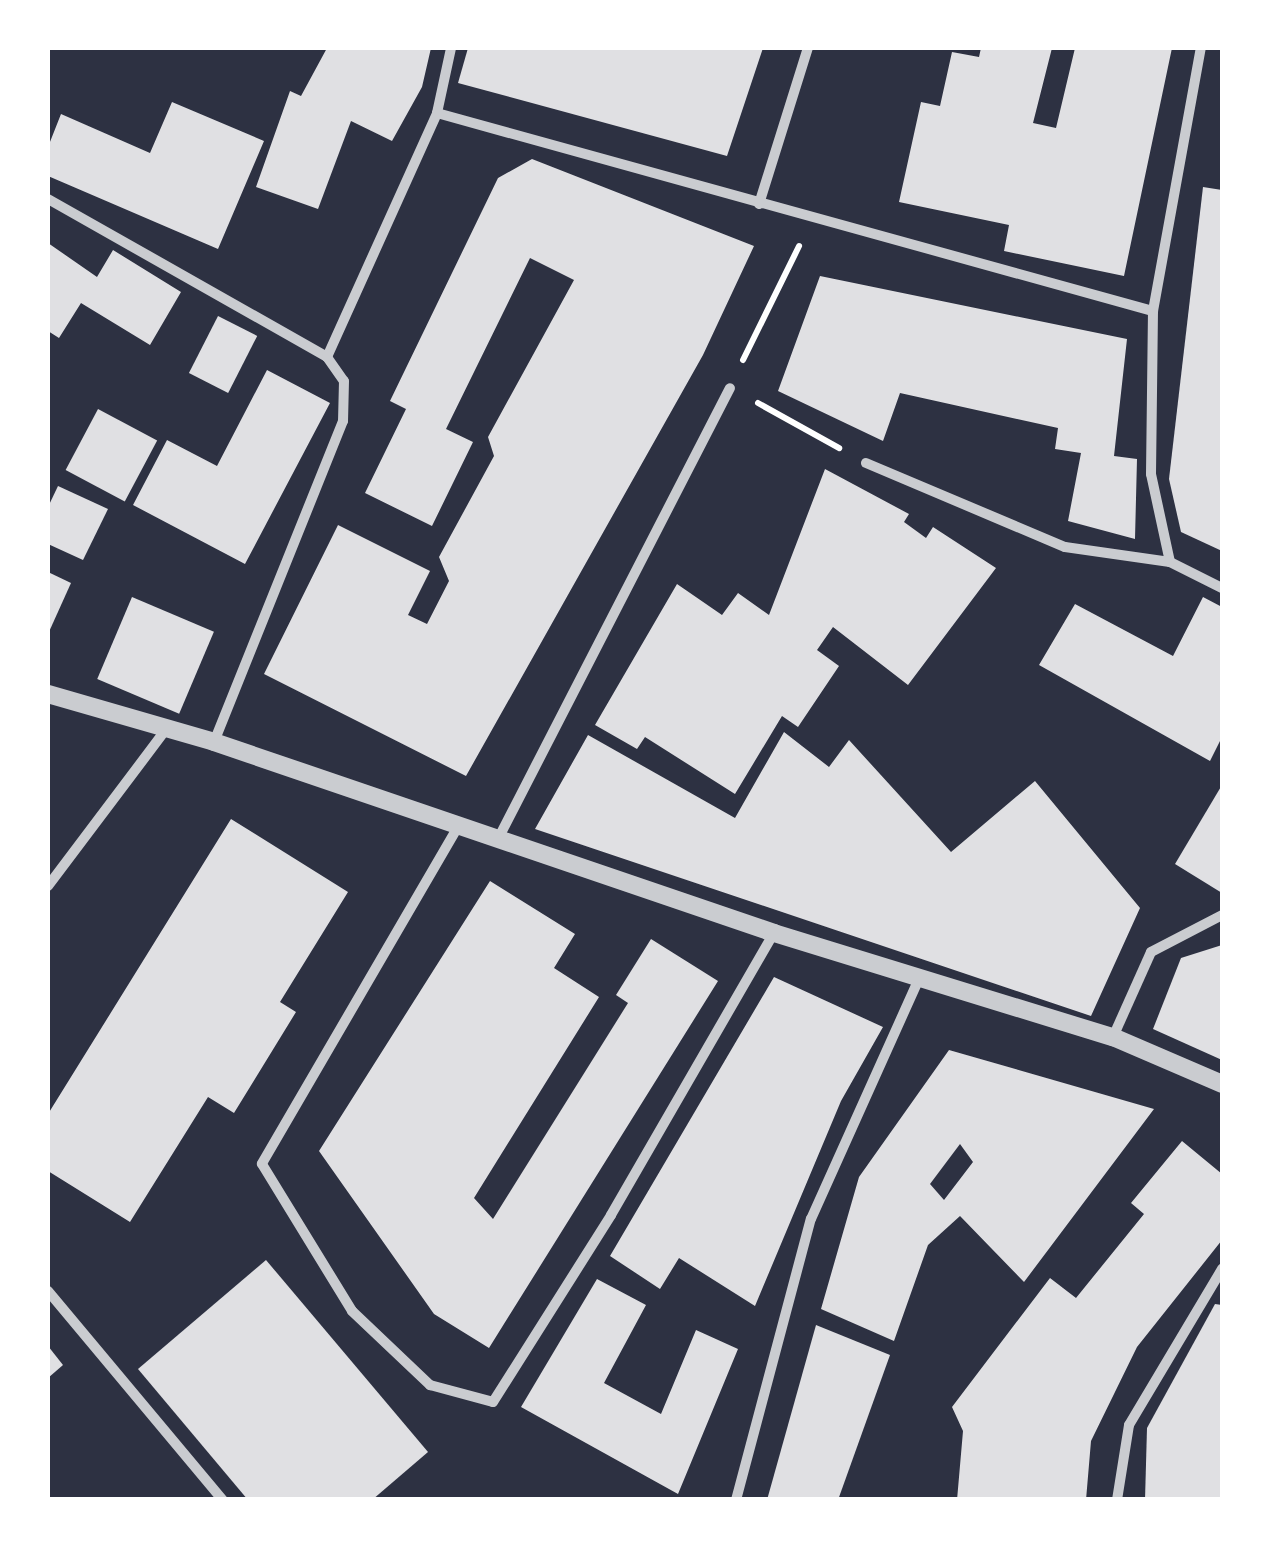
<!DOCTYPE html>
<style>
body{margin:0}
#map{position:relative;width:1270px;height:1547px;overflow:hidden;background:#2d3142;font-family:Montserrat,sans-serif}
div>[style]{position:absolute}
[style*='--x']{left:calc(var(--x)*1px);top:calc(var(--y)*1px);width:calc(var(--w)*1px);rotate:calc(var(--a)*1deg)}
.building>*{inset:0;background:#e0e0e3;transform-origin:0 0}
.path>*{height:6px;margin:-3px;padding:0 3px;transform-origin:3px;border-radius:3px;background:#fff}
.minor>*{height:10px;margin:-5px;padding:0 5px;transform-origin:5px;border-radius:5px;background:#caccd0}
.tertiary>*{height:18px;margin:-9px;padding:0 9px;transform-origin:9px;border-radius:9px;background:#caccd0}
span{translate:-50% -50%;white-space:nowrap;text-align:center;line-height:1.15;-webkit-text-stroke:9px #fff;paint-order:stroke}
.frame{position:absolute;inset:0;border:50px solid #fff;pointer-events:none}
</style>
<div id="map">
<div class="building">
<div style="clip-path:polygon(327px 48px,431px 48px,422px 87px,392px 141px,351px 121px,318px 209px,256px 187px,290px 91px,301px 96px)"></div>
<div style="clip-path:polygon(468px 48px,763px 48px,727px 156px,458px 83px)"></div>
<div style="clip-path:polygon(981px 48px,1052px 48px,1033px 123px,1056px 128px,1075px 48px,1172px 48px,1124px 276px,1004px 251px,1009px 225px,899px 202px,921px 102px,940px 106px,952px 52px,979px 57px)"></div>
<div style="clip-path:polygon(172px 102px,264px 141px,218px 249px,48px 176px,48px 147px,61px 114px,150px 153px)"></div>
<div style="clip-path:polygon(532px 159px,754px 246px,703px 355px,466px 776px,264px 674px,338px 525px,430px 571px,408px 615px,427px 624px,449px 581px,439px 557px,494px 456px,488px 437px,574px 280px,530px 258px,446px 429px,473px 442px,432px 526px,365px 493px,406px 409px,390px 401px,498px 178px)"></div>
<div style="clip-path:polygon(1203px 187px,1222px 190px,1222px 551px,1181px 532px,1169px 479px)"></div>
<div style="clip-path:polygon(48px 243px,97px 277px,113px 250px,181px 292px,150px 345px,81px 303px,59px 338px,48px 331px)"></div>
<div style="clip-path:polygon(820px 276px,1127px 339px,1114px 456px,1137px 459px,1135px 539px,1068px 521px,1081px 453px,1055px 449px,1058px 428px,900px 393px,883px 441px,778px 391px)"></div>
<div style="left:218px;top:316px;width:44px;height:64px;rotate:27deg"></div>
<div style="clip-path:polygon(267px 370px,330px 403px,245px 564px,133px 505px,167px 440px,217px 466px)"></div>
<div style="left:98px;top:409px;width:67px;height:69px;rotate:28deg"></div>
<div style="clip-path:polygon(825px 469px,909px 514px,904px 522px,926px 538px,933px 527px,996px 568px,908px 685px,833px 627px,817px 650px,839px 666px,798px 727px,782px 716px,735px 794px,645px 737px,637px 749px,595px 725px,677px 584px,722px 615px,738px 593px,769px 615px)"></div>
<div style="clip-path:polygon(58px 486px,108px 509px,83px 560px,48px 544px,48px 507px)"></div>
<div style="clip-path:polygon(48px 572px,71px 583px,48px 634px)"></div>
<div style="left:132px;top:597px;width:89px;height:89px;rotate:23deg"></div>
<div style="clip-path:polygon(1203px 597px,1222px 607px,1222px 737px,1210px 761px,1039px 665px,1075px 604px,1173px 656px)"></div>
<div style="clip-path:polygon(784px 732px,829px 767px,849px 740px,951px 852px,1035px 781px,1140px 908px,1091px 1016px,535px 829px,588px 735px,735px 818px)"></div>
<div style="clip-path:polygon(1222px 785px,1222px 893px,1175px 864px)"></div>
<div style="clip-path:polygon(231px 819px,348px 892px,280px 1002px,296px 1012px,234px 1113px,208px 1097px,130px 1222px,48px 1171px,48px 1114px)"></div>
<div style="clip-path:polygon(490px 881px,575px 934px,554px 968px,599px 997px,474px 1198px,493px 1219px,628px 1003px,616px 995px,651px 939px,718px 981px,489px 1348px,434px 1314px,319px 1151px)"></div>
<div style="clip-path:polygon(1222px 945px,1222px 1060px,1153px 1029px,1181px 958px)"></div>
<div style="clip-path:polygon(774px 977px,883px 1027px,841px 1101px,755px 1306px,679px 1258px,660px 1289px,610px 1256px)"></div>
<div style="clip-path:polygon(evenodd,949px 1050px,1154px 1109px,1024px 1282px,960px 1216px,928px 1245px,894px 1341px,821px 1309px,859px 1177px,949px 1050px,960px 1144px,973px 1162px,944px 1200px,930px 1184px,960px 1144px)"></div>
<div style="clip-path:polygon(1182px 1141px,1222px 1174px,1222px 1240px,1137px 1347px,1091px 1441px,1086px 1500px,957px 1500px,963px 1431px,952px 1407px,1050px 1278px,1076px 1298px,1144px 1214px,1131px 1203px)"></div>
<div style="clip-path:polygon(266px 1260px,428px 1452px,372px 1500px,248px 1500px,138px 1369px)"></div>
<div style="clip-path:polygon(597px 1279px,646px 1305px,604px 1383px,661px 1414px,696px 1330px,738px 1349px,678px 1494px,521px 1407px)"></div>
<div style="clip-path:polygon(1215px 1304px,1222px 1305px,1222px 1500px,1145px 1500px,1147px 1428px)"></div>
<div style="clip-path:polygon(816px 1325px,890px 1355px,838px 1500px,767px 1500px)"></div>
<div style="clip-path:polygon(48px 1346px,63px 1365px,48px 1378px)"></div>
</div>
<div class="path">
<div style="--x:743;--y:360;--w:127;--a:-63.8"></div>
<div style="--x:758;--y:403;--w:93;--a:29.1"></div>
</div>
<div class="minor">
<div style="--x:437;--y:113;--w:743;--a:15.46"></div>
<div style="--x:48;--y:199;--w:321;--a:29.5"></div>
<div style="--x:327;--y:357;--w:29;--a:55"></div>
<div style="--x:344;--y:381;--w:40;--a:91.4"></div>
<div style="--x:343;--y:421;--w:346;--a:111.9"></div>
<div style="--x:759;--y:204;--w:164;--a:-72.6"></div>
<div style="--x:327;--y:357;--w:268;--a:-65.7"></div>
<div style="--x:437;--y:113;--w:66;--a:-77.8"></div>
<div style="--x:866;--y:463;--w:216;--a:22.9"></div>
<div style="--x:1065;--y:547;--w:106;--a:8.1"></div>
<div style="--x:1170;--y:562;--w:58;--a:26.6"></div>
<div style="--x:1170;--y:562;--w:90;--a:-102.2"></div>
<div style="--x:1151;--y:474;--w:163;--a:-89.3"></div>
<div style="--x:1153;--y:311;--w:267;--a:-79.7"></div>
<div style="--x:459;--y:825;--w:392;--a:120.2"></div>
<div style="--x:262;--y:1164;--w:172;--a:58.5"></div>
<div style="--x:352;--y:1311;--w:108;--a:43.5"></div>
<div style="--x:430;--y:1385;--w:65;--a:15.1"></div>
<div style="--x:493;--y:1402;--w:221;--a:-57.7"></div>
<div style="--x:611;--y:1215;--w:326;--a:-60"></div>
<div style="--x:498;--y:839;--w:507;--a:-62.78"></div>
<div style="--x:48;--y:886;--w:193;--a:-53"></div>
<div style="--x:1113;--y:1037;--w:93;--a:-65.9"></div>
<div style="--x:1151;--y:952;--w:80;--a:-27.5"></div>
<div style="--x:48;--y:1291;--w:273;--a:50.1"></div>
<div style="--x:736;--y:1500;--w:291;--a:-75.1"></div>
<div style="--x:811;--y:1219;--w:266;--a:-65.8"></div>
<div style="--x:1117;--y:1500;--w:76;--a:-80.9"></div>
<div style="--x:1129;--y:1425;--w:182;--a:-59.2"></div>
</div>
<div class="tertiary">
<div style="--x:48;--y:694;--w:173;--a:16.1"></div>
<div style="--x:214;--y:742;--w:592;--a:18.83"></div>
<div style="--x:774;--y:933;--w:355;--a:17.1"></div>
<div style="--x:1113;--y:1037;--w:119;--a:23.3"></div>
</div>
<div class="frame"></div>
</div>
